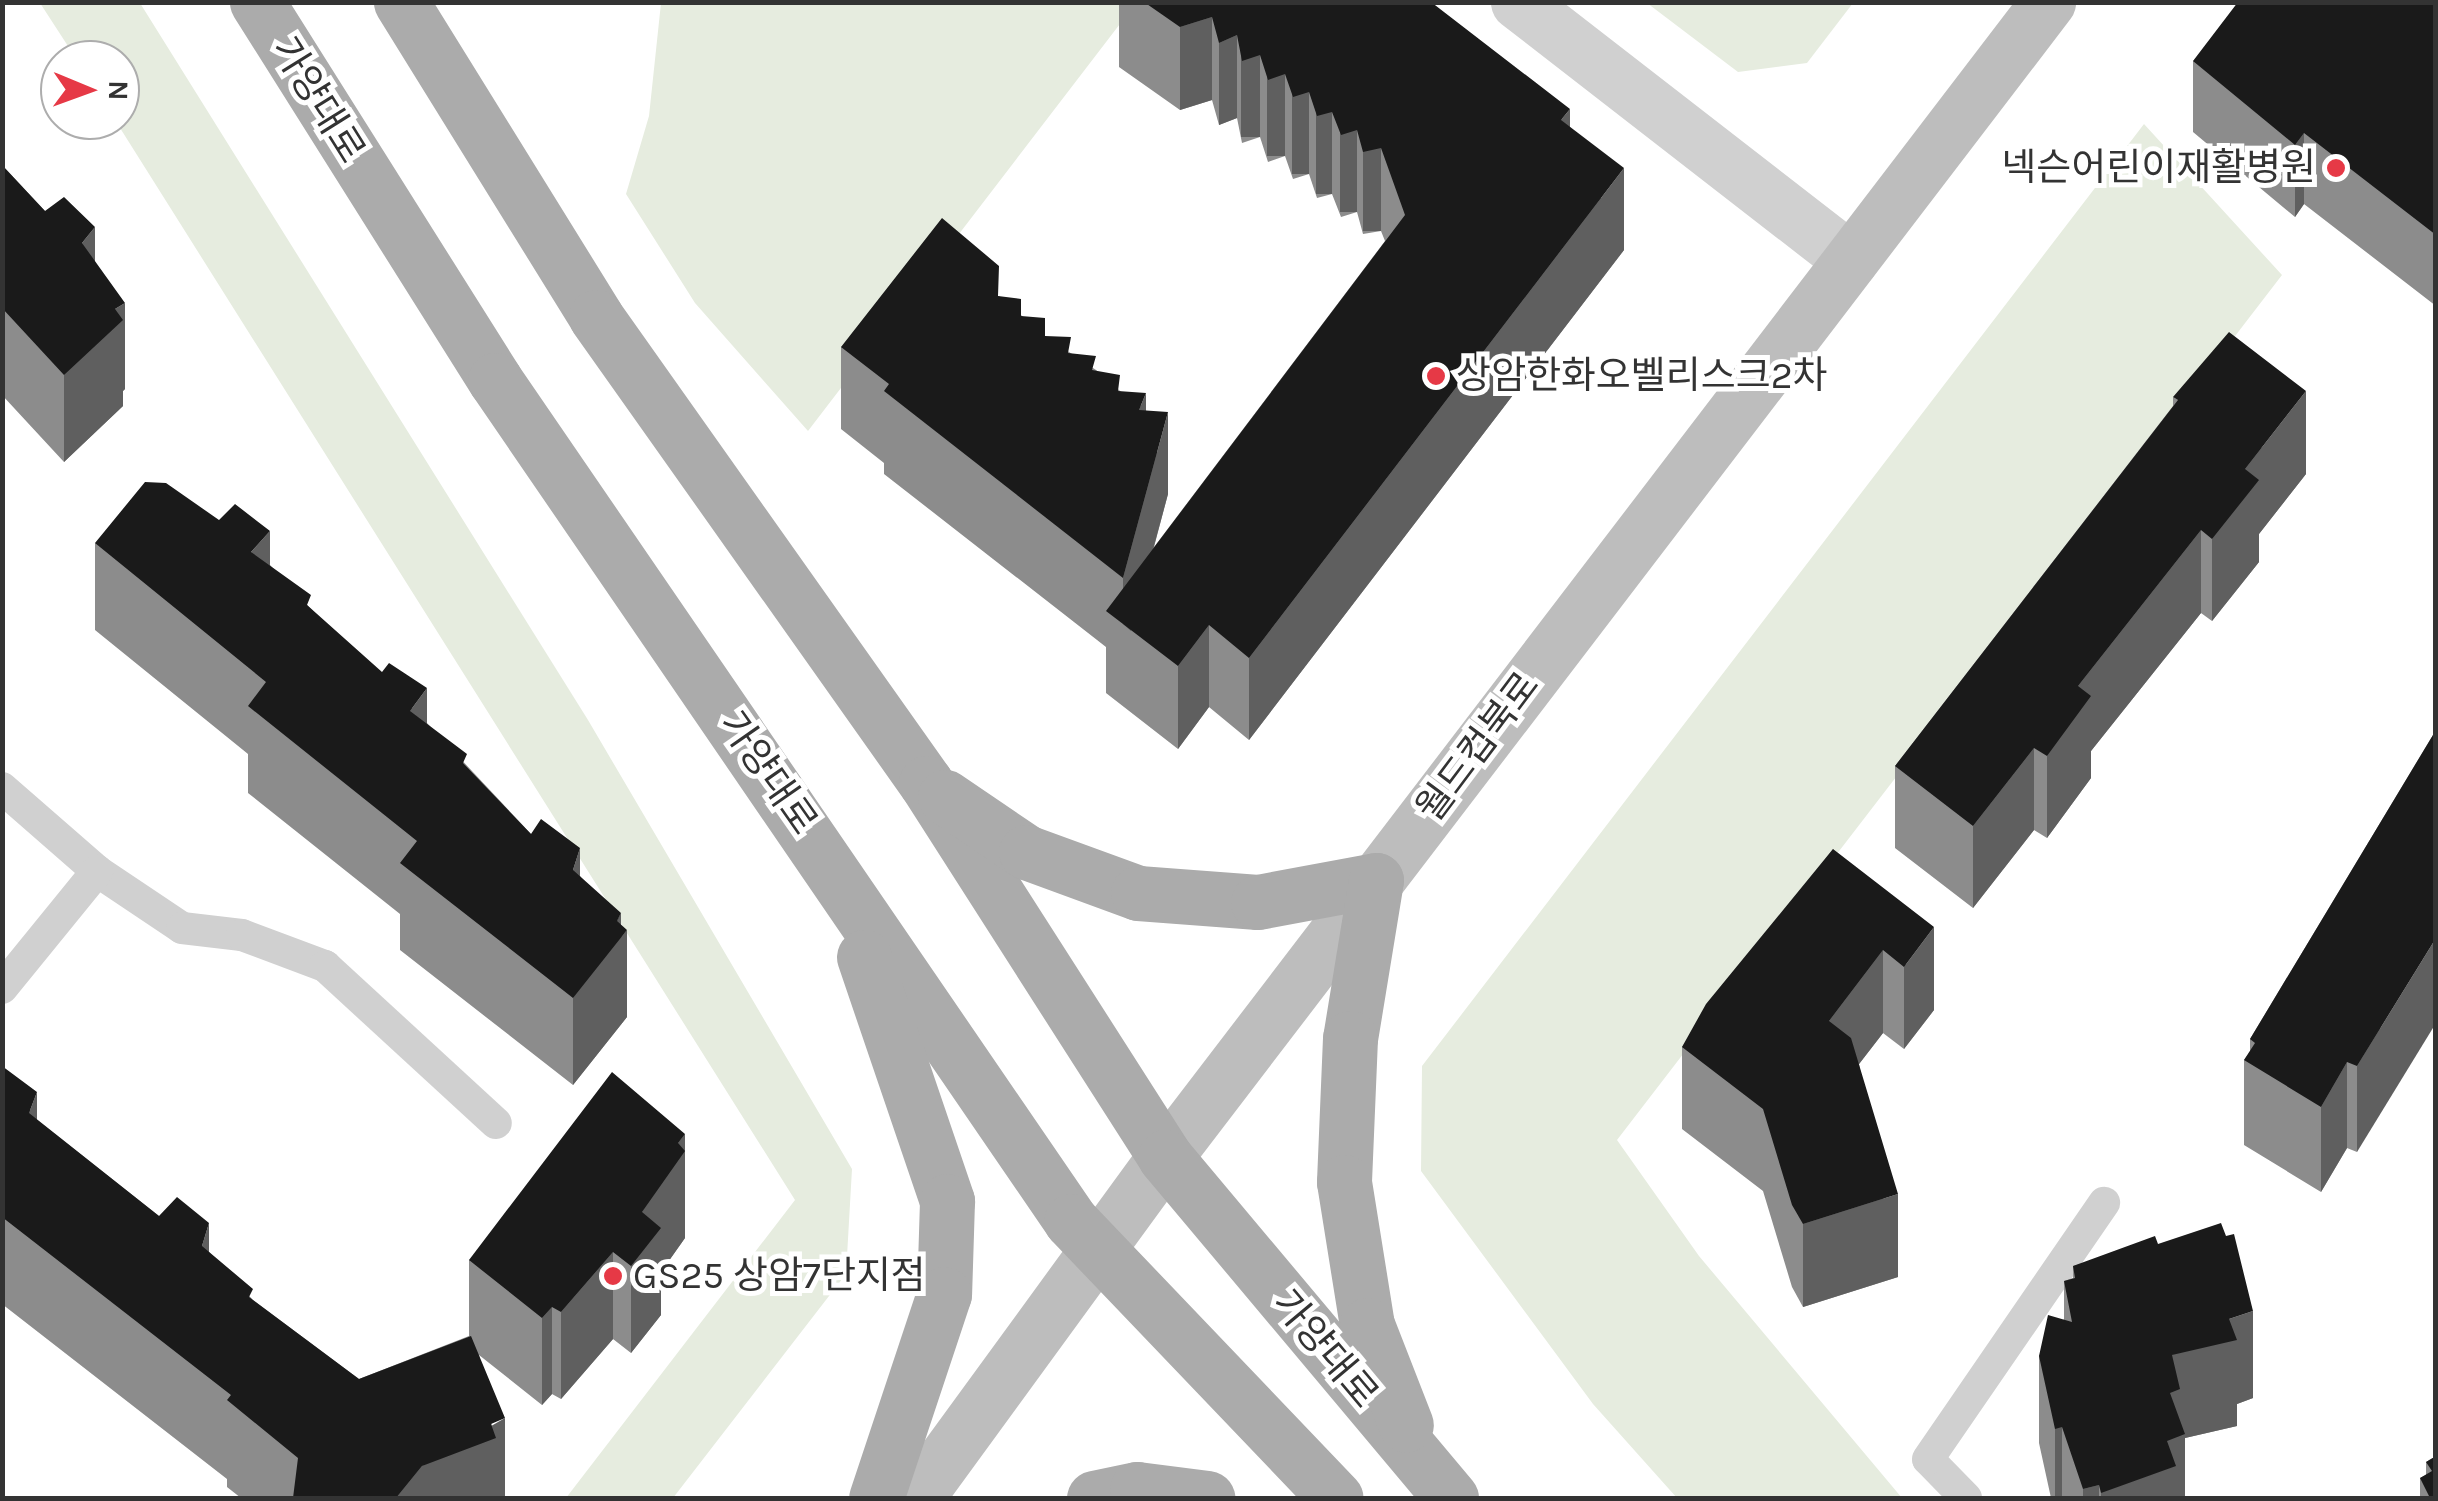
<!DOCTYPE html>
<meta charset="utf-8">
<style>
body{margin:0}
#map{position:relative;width:2438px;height:1501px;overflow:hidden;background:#fff;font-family:Karla,"Noto Sans KR",sans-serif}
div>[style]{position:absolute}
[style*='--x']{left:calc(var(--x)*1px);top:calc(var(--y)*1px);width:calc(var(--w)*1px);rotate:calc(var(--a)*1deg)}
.green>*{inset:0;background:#e6ecdf}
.lane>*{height:32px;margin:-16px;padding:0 16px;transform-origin:16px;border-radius:16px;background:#d0d0d0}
.street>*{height:55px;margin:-27.5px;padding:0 27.5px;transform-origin:27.5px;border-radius:27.5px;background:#d0d0d0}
.secondary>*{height:55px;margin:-27.5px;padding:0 27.5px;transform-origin:27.5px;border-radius:27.5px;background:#bdbdbd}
.primary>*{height:55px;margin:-27.5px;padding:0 27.5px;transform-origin:27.5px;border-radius:27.5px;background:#ababab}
.wall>*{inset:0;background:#8c8c8c}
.shaded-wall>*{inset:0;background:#5f5f5f;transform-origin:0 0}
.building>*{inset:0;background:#1a1a1a}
.dots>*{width:28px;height:28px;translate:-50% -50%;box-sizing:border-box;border:5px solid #fff;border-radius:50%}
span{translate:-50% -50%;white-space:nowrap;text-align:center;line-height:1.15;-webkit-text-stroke:10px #fff;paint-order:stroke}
.street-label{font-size:38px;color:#333}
.poi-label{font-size:38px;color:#333}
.right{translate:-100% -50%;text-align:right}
.left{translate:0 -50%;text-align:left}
.frame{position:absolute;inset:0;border:5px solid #333;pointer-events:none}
.north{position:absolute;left:40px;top:40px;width:100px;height:100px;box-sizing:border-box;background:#fff;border:2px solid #adadad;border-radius:50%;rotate:91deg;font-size:28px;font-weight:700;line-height:40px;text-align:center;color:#333}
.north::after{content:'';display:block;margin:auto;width:35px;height:45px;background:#e63946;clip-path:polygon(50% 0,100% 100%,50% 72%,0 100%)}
</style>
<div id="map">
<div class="green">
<div style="clip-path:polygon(40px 3px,140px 3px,588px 720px,852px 1169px,846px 1274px,673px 1498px,566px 1498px,795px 1200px,115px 120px,120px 60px,77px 60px)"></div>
<div style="clip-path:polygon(661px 3px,1136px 3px,808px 431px,695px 303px,626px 194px,649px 116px)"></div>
<div style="clip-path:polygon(1647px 3px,1647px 2px,1853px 3px,1807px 63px,1738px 72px)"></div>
<div style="clip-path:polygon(2144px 124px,2282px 275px,1617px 1140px,1699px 1256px,1902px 1498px,1677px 1498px,1593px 1404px,1421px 1171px,1422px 1066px)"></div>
</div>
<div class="lane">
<div style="--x:2;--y:788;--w:126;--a:41.1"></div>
<div style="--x:97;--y:871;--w:102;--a:33.8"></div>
<div style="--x:182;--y:928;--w:60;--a:6.7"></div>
<div style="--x:242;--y:935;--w:89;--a:20.5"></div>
<div style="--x:325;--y:966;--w:232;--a:42.6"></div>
<div style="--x:2;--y:988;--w:151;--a:-50.9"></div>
<div style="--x:1966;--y:1498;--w:54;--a:-134.3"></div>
<div style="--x:1928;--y:1459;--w:311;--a:-55.5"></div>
</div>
<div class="street">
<div style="--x:1518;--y:2;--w:421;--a:37.8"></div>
</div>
<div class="secondary">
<div style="--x:916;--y:1498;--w:422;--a:-53.9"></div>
<div style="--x:1165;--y:1157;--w:1454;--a:-52.6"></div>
</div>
<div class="primary">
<div style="--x:257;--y:2;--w:447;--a:57.8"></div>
<div style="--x:495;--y:380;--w:1019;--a:55.59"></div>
<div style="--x:1071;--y:1221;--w:383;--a:46.3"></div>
<div style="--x:401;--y:2;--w:370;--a:58.2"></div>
<div style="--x:596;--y:317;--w:571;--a:54.7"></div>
<div style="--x:926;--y:783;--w:444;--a:57.4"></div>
<div style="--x:1165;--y:1157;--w:445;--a:50"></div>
<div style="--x:945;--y:797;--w:98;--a:34.2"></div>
<div style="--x:1026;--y:852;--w:119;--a:20.1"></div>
<div style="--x:1138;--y:893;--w:120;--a:4.3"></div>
<div style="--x:1258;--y:902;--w:120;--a:-10.6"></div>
<div style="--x:1376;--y:880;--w:160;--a:99.3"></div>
<div style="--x:1350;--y:1038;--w:144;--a:92.4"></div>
<div style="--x:1344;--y:1182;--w:145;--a:80.9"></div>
<div style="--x:1367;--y:1325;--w:107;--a:68.7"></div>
<div style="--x:864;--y:957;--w:258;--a:71.2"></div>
<div style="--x:947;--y:1201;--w:93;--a:91.8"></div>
<div style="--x:944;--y:1294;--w:215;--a:108.4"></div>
<div style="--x:1094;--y:1498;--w:44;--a:-11.8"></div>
<div style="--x:1137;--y:1489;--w:71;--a:7.3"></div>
</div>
<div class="wall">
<div style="clip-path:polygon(1119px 2px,1431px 2px,1570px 127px,1624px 250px,1249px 740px,1209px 707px,1178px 749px,1106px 693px,1106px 647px,884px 474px,884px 463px,841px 429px,841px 347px,999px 296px,1045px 336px,1096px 370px,1120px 391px,1146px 410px,1168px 494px,1154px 547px,1385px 241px,1381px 231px,1363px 234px,1357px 212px,1341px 217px,1332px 194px,1317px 198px,1309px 174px,1293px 179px,1285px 156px,1268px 162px,1260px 137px,1242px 143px,1237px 118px,1219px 125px,1212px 100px,1180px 110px,1119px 67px)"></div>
<div style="clip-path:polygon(2436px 2px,2436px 306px,2304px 204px,2295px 217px,2193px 132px,2193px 61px)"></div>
<div style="clip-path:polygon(2px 165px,45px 211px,95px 261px,125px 389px,123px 391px,123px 406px,64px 462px,2px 395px)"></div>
<div style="clip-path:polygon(2173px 397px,2306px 474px,2259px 534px,2259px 562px,2212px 621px,2201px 613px,2091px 751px,2091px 778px,2047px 838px,2034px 830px,1973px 908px,1895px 848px,1895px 766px,2173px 406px)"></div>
<div style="clip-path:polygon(95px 543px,270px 565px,311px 609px,427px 723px,531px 834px,580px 876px,621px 925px,627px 1017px,573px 1085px,400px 950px,400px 914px,248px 793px,248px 754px,95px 630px)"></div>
<div style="clip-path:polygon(2436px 730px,2357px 1152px,2347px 1148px,2321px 1192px,2244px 1145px,2244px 1060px,2250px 1052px,2250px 1039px)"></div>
<div style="clip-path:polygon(1833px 849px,1934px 1010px,1904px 1049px,1883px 1033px,1859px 1064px,1898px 1277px,1803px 1307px,1792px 1287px,1763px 1191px,1682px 1129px,1682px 1047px)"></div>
<div style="clip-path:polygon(2px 1066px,37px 1120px,159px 1216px,209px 1252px,253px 1300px,359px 1379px,469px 1336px,469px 1260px,685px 1134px,685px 1238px,661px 1272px,661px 1315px,631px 1353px,613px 1339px,561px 1399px,552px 1394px,542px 1405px,479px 1355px,505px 1498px,241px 1498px,227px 1487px,227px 1479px,2px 1304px)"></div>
<div style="clip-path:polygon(2158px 1244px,2253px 1398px,2237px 1404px,2237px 1426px,2185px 1438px,2185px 1498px,2051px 1498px,2039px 1443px,2039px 1356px,2064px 1319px,2064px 1281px,2073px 1278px,2073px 1266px)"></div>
<div style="clip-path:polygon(2436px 1456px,2436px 1498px,2420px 1498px,2420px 1478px,2426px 1475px,2426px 1462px)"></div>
</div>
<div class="shaded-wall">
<div style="clip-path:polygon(1212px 17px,1212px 100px,1180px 110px,1180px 27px)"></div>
<div style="clip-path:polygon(1237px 35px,1237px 118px,1219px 125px,1219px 43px)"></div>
<div style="left:1260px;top:55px;width:82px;height:19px;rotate:90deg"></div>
<div style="left:1285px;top:74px;width:82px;height:18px;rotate:90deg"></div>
<div style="left:1309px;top:92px;width:82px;height:17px;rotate:90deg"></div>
<div style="clip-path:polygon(1570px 109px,1570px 192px,1561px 120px)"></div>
<div style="left:1332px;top:112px;width:82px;height:16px;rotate:90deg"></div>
<div style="left:1357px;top:130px;width:82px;height:17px;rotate:90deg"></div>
<div style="clip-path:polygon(2304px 133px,2304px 204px,2295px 217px,2295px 145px)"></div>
<div style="left:1381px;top:148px;width:83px;height:18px;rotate:90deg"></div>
<div style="clip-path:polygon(1624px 168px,1624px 250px,1249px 740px,1249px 658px)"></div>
<div style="clip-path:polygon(95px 227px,95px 314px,82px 243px)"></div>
<div style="clip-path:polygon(125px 303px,125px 389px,123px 391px,123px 406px,64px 462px,64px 375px,115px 309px)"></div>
<div style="clip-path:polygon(2306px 391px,2306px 474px,2259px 534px,2259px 562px,2212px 621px,2212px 539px,2245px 469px)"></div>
<div style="clip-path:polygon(1146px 393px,1146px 475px,1139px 410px)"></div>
<div style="clip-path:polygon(1168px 412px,1168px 494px,1131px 631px,1123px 624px,1123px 578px)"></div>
<div style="clip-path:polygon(2201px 530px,2201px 613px,2091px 751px,2091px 778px,2047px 838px,2047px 756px,2078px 686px)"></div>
<div style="clip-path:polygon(270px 531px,270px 618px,251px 552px)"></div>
<div style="clip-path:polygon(1209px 625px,1209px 707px,1178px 749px,1178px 666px)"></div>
<div style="clip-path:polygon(427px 688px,427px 775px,410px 711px)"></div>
<div style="clip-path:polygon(2034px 748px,2034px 830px,1973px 908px,1973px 826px)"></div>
<div style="clip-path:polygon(580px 848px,580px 934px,573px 870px)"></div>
<div style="clip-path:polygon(621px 913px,621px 937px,627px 930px,627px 1017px,573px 1085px,573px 998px)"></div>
<div style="clip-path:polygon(1934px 927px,1934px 1010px,1904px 1049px,1904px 967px)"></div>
<div style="clip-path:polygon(2436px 938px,2436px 1023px,2357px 1152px,2357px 1066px)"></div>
<div style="clip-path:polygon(1883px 950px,1883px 1033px,1829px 1103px,1829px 1021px)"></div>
<div style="clip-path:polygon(2347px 1062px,2347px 1148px,2321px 1192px,2321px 1107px)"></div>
<div style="clip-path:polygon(37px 1092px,37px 1179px,29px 1113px)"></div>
<div style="clip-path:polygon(685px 1134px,685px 1238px,661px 1272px,661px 1315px,631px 1353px,631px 1266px,642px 1212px,678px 1143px)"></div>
<div style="clip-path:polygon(1898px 1194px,1898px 1277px,1803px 1307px,1803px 1224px)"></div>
<div style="clip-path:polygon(209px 1223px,209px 1310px,202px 1246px)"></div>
<div style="clip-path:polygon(613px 1252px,613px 1339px,561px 1399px,561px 1312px)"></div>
<div style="clip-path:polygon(552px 1307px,552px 1394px,542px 1405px,542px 1318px)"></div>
<div style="clip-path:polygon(2253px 1311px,2253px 1398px,2237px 1404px,2237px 1426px,2185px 1438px,2185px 1498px,2101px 1498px,2101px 1493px,2167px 1441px,2172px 1355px,2229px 1319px)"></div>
<div style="clip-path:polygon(505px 1418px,505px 1498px,396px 1498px,422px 1466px)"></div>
<div style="left:2062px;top:1427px;width:71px;height:7px;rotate:90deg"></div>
<div style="clip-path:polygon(2099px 1485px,2099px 1498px,2083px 1498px,2083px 1489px)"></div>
</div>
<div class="building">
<div style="clip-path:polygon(1144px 2px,1431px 2px,1570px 109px,1561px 120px,1624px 168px,1249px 658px,1209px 625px,1178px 666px,1106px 611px,1405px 215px,1381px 148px,1363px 152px,1357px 130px,1341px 135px,1332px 112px,1317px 116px,1309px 92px,1293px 97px,1285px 74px,1268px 80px,1260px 55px,1242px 61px,1237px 35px,1219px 43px,1212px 17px,1180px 27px)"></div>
<div style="clip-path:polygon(2238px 2px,2436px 2px,2436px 235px,2304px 133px,2295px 145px,2193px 61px)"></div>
<div style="clip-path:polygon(2px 165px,45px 211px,64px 197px,95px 227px,82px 243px,125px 303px,115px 309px,123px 320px,64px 375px,2px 308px)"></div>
<div style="clip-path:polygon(942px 218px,999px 266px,998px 296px,1021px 299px,1021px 316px,1045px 318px,1045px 336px,1071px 337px,1068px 353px,1096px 356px,1092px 370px,1120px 375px,1118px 391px,1146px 393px,1139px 410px,1168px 412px,1123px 578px,884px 391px,889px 384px,841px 347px)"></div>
<div style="clip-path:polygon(2229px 332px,2306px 391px,2245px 469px,2259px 480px,2212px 539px,2201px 530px,2078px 686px,2091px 696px,2047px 756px,2034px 748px,1973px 826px,1895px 766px,2178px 400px,2173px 397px)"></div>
<div style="clip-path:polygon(145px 482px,166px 483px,219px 520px,235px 504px,270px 531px,251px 552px,311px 595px,307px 605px,382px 672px,389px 663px,427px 688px,410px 711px,467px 754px,463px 763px,531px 834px,541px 819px,580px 848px,573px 870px,621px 913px,617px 921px,627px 930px,573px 998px,400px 863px,417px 841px,248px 706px,266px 682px,95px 543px)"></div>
<div style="clip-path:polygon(2436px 730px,2436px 938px,2357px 1066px,2347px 1062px,2321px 1107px,2244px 1060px,2255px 1043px,2250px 1039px)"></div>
<div style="clip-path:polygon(1833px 849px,1934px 927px,1904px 967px,1883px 950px,1829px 1021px,1851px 1038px,1898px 1194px,1803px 1224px,1792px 1205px,1763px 1109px,1682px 1047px,1706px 1004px)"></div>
<div style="clip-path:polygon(2px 1066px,37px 1092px,29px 1113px,159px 1216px,177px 1197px,209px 1223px,202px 1246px,253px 1289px,249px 1297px,359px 1379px,471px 1336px,505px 1418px,491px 1424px,496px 1438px,422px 1466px,396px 1498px,293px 1498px,298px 1458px,227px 1400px,231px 1395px,2px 1217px)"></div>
<div style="clip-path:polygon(612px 1072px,685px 1134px,678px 1143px,685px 1151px,642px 1212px,661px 1228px,631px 1266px,613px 1252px,561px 1312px,552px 1307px,542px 1318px,469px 1260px)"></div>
<div style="clip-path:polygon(2221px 1223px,2226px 1236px,2234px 1234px,2253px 1311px,2229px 1319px,2237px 1340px,2172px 1355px,2180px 1389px,2170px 1393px,2185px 1434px,2167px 1441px,2176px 1466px,2101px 1493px,2099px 1485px,2083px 1489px,2062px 1427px,2055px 1429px,2039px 1356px,2048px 1315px,2072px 1322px,2064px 1281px,2075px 1278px,2073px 1266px,2155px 1236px,2158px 1244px)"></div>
<div style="clip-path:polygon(2436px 1456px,2436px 1498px,2430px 1498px,2420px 1478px,2432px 1471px,2426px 1462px)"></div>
</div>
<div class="dots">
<div style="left:2336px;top:168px;background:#e63946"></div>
<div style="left:1436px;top:376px;background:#e63946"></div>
<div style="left:613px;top:1276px;background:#e63946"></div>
</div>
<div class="street-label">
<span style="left:318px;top:100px;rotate:58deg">가양대로</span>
<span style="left:1478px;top:747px;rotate:-53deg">월드컵북로</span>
<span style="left:768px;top:773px;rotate:55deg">가양대로</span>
<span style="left:1325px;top:1349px;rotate:50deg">가양대로</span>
</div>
<div class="poi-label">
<span class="right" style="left:2316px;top:168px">넥슨어린이재활병원</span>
<span class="left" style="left:1456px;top:376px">상암한화오벨리스크2차</span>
<span class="left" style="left:633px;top:1276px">GS25 상암7단지점</span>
</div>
<div class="frame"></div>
<div class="north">N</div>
</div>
